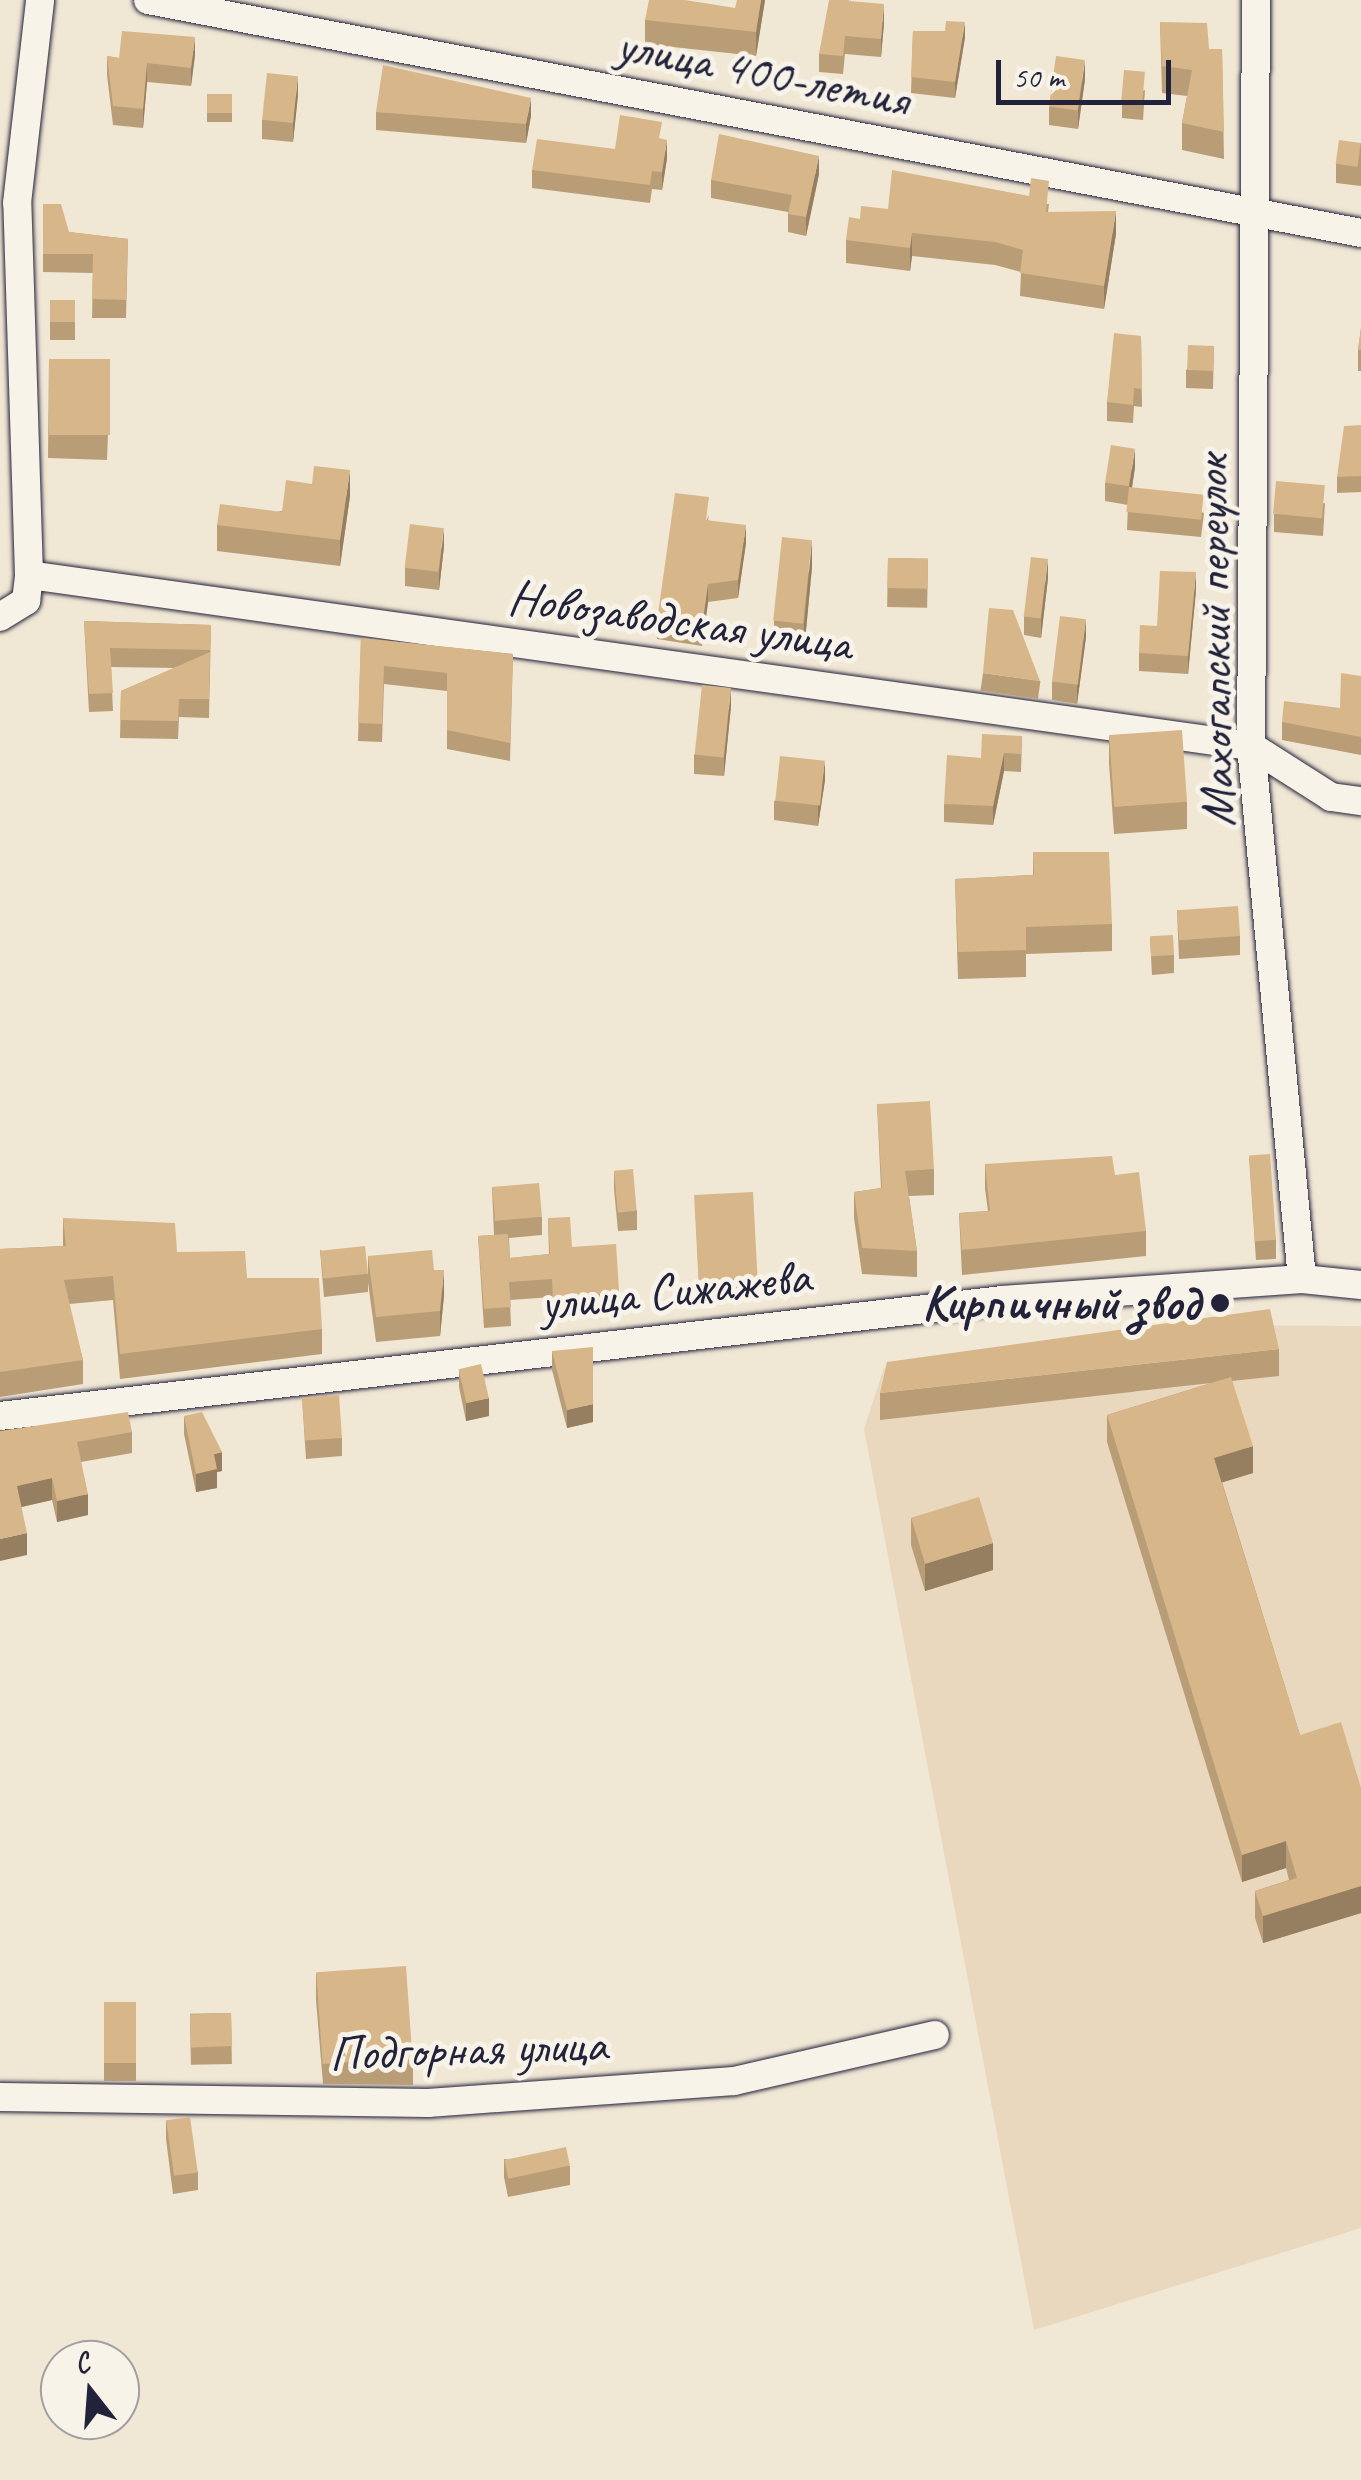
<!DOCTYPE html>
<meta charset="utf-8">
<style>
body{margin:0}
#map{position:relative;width:1361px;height:2480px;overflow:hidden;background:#f1e7d5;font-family:Caveat,sans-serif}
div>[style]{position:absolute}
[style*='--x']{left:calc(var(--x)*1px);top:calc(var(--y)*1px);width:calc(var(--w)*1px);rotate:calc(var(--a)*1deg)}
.built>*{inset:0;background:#e9d8be}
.roads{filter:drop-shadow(0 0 2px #22223b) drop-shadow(0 0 2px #22223b)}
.minor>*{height:28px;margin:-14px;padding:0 14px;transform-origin:14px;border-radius:14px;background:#f7f3e8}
.wall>*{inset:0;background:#b99d77;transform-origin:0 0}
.shaded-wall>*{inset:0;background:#967f61}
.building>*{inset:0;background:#d7b68a;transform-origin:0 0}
.dots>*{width:28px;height:28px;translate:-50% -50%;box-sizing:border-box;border:5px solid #f7f3e8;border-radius:50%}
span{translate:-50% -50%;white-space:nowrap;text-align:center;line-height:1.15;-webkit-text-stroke:10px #f7f3e8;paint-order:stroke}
.street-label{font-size:50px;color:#22223b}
.poi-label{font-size:50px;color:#22223b;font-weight:700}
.right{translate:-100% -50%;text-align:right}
.north{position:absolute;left:40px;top:2340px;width:100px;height:100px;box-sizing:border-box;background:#f7f3e8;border:2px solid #a29fa3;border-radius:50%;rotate:343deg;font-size:28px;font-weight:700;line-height:40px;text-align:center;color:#22223b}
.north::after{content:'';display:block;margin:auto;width:35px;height:45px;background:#22223b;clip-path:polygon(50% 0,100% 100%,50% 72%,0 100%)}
.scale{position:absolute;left:996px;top:60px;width:175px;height:45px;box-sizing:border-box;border:5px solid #22223b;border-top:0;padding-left:12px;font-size:30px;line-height:35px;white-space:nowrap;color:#22223b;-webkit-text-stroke:8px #f7f3e8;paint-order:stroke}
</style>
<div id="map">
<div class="built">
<div style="clip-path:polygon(1173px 1325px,1361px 1326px,1361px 2228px,1034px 2330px,864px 1429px,884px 1368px)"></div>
</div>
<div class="roads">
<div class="minor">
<div style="--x:148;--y:0;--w:1235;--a:10.87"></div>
<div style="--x:1256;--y:0;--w:746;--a:90.38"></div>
<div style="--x:1251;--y:746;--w:535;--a:84.53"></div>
<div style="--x:29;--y:575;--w:372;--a:-91.8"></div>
<div style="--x:17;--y:203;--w:204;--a:-83.5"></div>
<div style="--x:0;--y:617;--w:31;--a:-32"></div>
<div style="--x:26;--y:601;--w:26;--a:-83"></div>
<div style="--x:29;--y:575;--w:1234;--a:7.97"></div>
<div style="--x:1251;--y:746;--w:95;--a:32.5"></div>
<div style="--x:1331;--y:797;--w:30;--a:8"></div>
<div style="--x:0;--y:1416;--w:1009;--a:-6.6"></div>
<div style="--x:1002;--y:1300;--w:301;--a:-4"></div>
<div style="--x:1302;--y:1279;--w:59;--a:5.8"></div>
<div style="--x:0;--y:2097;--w:428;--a:0.8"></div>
<div style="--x:428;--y:2103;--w:307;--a:-4.1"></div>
<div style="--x:734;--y:2081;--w:206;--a:-12.9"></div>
</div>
</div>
<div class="wall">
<div style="clip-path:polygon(765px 0,756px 56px,645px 44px,645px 20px,735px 8px)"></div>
<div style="clip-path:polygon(851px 0,851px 2px,884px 23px,881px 57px,845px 54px,843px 74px,819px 72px,819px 54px)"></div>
<div style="clip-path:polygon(1160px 22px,1209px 49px,1222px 49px,1224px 159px,1182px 150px,1182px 123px,1187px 96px,1162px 93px)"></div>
<div style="clip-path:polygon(913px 31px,965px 37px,955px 98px,911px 93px)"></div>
<div style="clip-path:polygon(195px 55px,191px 86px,147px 82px,143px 128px,113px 125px,107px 75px,107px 56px,119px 58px)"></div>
<div style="clip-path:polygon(1085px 79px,1078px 129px,1049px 125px,1049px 107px)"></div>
<div style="clip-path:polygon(1145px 90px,1143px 120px,1122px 118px,1122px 100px)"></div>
<div style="left:207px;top:94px;width:25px;height:28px"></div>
<div style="clip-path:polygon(298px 95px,293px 142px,262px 139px,262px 120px)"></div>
<div style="clip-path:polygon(376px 112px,531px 116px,526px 143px,376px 130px)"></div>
<div style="clip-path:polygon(662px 139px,667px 158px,662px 190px,652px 189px,650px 203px,532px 188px,532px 170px,615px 149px)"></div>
<div style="clip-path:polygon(1361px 143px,1361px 186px,1336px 183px,1336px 164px)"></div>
<div style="clip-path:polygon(819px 174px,806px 236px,788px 232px,788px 212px,711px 198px,711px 180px)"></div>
<div style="clip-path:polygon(43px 204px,69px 232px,128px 239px,126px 318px,92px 318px,93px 273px,43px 272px)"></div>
<div style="clip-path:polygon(1049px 204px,1048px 212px,1116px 234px,1104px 309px,1020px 296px,1021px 272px,995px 265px,912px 256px,910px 271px,846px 263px,846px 240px,860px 219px,888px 209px)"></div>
<div style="left:50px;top:300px;width:25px;height:40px"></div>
<div style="clip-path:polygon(1361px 328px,1361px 371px,1358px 371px,1358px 350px)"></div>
<div style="clip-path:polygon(1141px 336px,1142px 407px,1134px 406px,1133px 423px,1107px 421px,1107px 402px)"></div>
<div style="clip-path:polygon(1214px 346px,1213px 389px,1186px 388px,1186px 370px)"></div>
<div style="clip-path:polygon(49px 359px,110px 383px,107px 460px,48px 458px)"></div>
<div style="clip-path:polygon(1361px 425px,1361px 492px,1337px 493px,1337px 477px)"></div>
<div style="clip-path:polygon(1135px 467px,1132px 488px,1204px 513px,1201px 537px,1127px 530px,1128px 505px,1105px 501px,1105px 483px)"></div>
<div style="clip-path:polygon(350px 496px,340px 566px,217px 551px,217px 525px)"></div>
<div style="clip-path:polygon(1325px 503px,1323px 536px,1274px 532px,1274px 514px)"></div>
<div style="clip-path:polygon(709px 515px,708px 520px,746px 543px,738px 598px,708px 602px,702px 646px,657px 639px,657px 621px)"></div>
<div style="clip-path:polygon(444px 546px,439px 590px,405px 586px,405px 568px)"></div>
<div style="left:888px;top:558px;width:40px;height:49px;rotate:1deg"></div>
<div style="clip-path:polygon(812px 567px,804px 651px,774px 648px,774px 621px)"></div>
<div style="clip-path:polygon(1048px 578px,1041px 638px,1024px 635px,1024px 617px)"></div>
<div style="clip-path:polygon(1196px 590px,1188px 674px,1139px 671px,1139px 653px,1157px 626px)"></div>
<div style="clip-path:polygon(84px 621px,211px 625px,209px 718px,179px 717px,178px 739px,120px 738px,121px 691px,175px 668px,111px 667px,113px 711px,89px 712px)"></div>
<div style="clip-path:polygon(1086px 637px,1077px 704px,1052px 700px,1052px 682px)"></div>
<div style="clip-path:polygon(361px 638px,513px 654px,510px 761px,447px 749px,447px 691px,384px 684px,382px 742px,358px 741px)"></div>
<div style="left:983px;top:673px;width:58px;height:18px;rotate:8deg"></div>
<div style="clip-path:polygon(1361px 676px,1361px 755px,1282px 740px,1282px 722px,1340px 708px)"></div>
<div style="clip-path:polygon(731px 706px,724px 776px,694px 774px,694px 755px)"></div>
<div style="clip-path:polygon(1022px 736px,1021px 772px,1004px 771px,993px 825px,944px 822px,944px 804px,981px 758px)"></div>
<div style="clip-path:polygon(1109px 736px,1187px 802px,1187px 829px,1114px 834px,1109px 763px)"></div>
<div style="clip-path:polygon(825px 780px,818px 826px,774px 820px,774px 801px)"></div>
<div style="clip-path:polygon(1033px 852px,1112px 924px,1112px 951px,1026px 954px,1026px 977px,958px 979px,955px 879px,1033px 875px)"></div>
<div style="clip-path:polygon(1177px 910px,1240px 936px,1240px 955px,1179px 959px)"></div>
<div style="clip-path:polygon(1150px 937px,1174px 955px,1174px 973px,1152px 975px)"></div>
<div style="clip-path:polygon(877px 1104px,934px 1169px,934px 1195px,909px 1196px,917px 1251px,917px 1277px,862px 1274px,854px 1218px,854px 1192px,881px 1188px)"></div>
<div style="clip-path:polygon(1249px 1156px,1276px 1240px,1276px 1259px,1256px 1260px)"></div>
<div style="clip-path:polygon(985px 1164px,1115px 1175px,1146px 1231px,1146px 1256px,962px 1275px,959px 1213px,988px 1211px,985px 1189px)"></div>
<div style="clip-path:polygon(614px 1171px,637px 1211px,637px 1230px,618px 1231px,614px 1189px)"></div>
<div style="clip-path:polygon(492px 1187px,542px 1217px,542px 1235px,509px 1238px,510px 1258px,549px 1254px,548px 1218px,572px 1247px,619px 1290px,619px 1308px,553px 1321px,552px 1297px,510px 1300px,511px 1326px,484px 1328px,478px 1236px,494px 1235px)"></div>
<div style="clip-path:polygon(695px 1204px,758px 1278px,758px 1296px,700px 1302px)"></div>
<div style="clip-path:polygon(63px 1218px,177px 1252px,247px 1278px,322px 1329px,322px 1354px,120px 1379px,113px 1300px,69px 1304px,83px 1360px,83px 1384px,0 1397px,0 1249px,63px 1246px)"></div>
<div style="clip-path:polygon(320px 1250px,368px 1274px,368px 1292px,324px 1297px)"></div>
<div style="clip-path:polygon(368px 1256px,434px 1270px,444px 1295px,440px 1336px,376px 1342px,368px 1282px)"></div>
<div style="clip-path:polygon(1279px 1349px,1279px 1376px,1232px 1381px,1253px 1473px,1222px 1482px,1300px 1735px,1361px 1788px,1361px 1913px,1263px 1943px,1255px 1918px,1255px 1891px,1289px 1880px,1286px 1868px,1242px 1882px,1107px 1442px,1107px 1415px,1211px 1383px,880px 1420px,880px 1393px)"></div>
<div style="clip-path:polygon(552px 1351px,593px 1422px,567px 1428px,552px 1370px)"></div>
<div style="clip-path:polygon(459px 1369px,489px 1416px,466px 1421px,459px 1387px)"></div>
<div style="clip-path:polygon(302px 1397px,342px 1438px,342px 1456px,306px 1459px)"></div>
<div style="clip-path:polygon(184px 1416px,222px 1471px,217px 1472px,217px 1488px,196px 1492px,184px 1434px)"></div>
<div style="clip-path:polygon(0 1431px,132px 1432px,132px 1453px,81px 1462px,88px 1515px,57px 1522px,52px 1500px,21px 1507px,27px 1555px)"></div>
<div style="clip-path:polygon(911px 1518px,993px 1570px,925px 1591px,911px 1545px)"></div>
<div style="clip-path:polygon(316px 1973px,413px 2058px,413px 2085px,323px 2084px,316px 2000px)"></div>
<div style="left:104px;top:2002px;width:32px;height:79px"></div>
<div style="left:231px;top:2013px;width:51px;height:41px;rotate:89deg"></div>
<div style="clip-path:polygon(166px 2120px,198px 2172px,198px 2190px,173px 2194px,166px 2139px)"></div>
<div style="clip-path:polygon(504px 2159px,570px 2166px,570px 2185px,508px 2197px,504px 2177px)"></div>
</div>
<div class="shaded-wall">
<div style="clip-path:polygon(761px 0,765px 0,756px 56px,756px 32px)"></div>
<div style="clip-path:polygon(884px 4px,884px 23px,881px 57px,881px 39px)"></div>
<div style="clip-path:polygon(965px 22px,965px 37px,955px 98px,955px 82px)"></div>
<div style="clip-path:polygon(195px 37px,195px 55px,191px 86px,191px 68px)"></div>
<div style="clip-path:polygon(1085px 60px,1085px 79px,1078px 129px,1078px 111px)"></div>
<div style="clip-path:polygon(147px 63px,147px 82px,143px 128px,143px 109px)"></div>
<div style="clip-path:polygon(298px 76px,298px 95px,293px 142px,293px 124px)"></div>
<div style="clip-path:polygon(531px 98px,531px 116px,526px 143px,526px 124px)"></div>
<div style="clip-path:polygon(667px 140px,667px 158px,662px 190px,662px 172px)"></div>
<div style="clip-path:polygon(819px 156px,819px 174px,806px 236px,806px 217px)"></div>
<div style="clip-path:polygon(1116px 211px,1116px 234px,1104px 309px,1104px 286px)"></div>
<div style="clip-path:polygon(912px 233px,912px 256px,910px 271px,910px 248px)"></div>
<div style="clip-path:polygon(1135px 449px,1135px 467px,1129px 506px,1129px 487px)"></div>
<div style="clip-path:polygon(350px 470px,350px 496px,340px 566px,340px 540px)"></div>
<div style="clip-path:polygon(746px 525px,746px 543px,738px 598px,738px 580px)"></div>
<div style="clip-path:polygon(444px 528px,444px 546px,439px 590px,439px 572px)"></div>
<div style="clip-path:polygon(812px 540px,812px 567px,804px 651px,804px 624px)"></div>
<div style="clip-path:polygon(1048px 559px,1048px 578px,1041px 638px,1041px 619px)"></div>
<div style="clip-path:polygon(1196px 572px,1196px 590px,1188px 674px,1188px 656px)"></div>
<div style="clip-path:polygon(708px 584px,708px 602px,702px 646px,702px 627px)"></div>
<div style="clip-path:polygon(1086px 619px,1086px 637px,1077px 704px,1077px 686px)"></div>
<div style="clip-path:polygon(731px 688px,731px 706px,724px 776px,724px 758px)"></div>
<div style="clip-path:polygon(1004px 753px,1004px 771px,993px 825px,993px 806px)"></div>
<div style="clip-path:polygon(825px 761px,825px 780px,818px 826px,818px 807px)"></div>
<div style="clip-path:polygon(444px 1270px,444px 1295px,440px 1336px,440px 1311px)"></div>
<div style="clip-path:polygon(489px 1398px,489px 1416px,466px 1421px,466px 1403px)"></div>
<div style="clip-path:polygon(593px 1404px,593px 1422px,567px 1428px,567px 1410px)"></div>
<div style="clip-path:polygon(1253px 1446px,1253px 1473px,1214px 1485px,1214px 1458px)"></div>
<div style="clip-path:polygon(222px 1452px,222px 1471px,217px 1472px,217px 1488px,196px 1492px,196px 1474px,214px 1454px)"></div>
<div style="clip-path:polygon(52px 1478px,52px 1500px,17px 1508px,17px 1486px)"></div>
<div style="clip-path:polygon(88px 1494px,88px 1515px,57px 1522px,57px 1501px)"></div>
<div style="clip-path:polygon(27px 1533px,27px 1555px,0 1561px,0 1539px)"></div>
<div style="clip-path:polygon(993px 1543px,993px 1570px,925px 1591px,925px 1564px)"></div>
<div style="clip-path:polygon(1286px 1841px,1286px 1868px,1242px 1882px,1242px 1855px)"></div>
<div style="clip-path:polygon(1361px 1886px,1361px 1913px,1263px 1943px,1263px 1916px)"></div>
</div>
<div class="building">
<div style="clip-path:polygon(649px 0,685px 0,735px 8px,737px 0,761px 0,756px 32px,645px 20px)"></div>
<div style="clip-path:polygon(829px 0,849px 0,849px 1px,884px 4px,881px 39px,845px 36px,843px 56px,819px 54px)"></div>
<div style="clip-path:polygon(946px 21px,965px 22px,955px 82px,911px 77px,913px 31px,945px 31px)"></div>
<div style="clip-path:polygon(1160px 22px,1207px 23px,1209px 49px,1222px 49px,1224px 132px,1182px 123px,1192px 70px,1162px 66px)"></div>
<div style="clip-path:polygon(122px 31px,195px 37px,191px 68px,147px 63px,143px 109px,113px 106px,107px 56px,119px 58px)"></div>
<div style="left:1056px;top:56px;width:29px;height:51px;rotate:8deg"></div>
<div style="clip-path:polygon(383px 65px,531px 98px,526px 124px,376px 112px)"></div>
<div style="left:1124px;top:70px;width:21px;height:30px;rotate:5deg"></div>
<div style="left:267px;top:73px;width:31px;height:47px;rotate:6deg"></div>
<div style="left:207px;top:94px;width:25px;height:19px"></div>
<div style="clip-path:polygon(620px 115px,662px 122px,659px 138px,667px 140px,662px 172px,652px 171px,650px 185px,532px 170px,537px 139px,615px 149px)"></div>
<div style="clip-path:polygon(719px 134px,819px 156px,806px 217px,788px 214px,792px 195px,711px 180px)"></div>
<div style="left:1339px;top:140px;width:22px;height:24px;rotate:8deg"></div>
<div style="clip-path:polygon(892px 170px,1029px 196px,1031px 178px,1049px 181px,1046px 212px,1116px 211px,1104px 286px,1020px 273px,1023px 250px,995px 242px,912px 233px,910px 248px,846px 240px,849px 217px,860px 219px,861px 206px,888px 209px)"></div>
<div style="clip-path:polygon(43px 204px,61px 204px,69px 232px,128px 239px,126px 300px,92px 299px,93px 254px,43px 254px)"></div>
<div style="left:50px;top:300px;width:25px;height:22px"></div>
<div style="clip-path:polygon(1361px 328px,1361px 350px,1358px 350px)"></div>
<div style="clip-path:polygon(1114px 333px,1141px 336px,1142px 389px,1134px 388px,1133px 405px,1107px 402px)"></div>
<div style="left:1188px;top:345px;width:26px;height:25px;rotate:2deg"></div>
<div style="left:49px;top:359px;width:61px;height:76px"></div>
<div style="clip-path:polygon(1361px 425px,1361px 476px,1337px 477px,1344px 426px)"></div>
<div style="left:1111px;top:445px;width:24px;height:38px;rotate:9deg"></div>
<div style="clip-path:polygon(314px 466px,350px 470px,340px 540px,217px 525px,220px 504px,282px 512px,286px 480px,312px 484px)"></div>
<div style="left:1276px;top:481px;width:49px;height:33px;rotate:5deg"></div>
<div style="left:1129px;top:487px;width:75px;height:25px;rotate:6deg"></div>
<div style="clip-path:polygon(675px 493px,709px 497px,706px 520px,746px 525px,738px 580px,708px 584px,702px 627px,657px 621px)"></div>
<div style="left:410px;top:524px;width:34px;height:44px;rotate:7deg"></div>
<div style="left:782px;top:537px;width:30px;height:84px;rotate:6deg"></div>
<div style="left:1031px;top:557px;width:17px;height:60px;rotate:7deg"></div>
<div style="left:888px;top:558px;width:40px;height:30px;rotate:1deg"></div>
<div style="clip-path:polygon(1160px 571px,1196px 572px,1188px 656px,1139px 653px,1140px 625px,1157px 626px)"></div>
<div style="clip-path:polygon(989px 608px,1013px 610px,1040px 681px,983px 673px)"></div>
<div style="left:1060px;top:616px;width:26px;height:66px;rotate:7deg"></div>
<div style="clip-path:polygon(84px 621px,211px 625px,210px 650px,110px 648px,113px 693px,89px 694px)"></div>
<div style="clip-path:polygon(361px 638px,513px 654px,510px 743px,447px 730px,447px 673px,384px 666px,382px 724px,358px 723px)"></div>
<div style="clip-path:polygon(210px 652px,209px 699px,179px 699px,178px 721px,120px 720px,121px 691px)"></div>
<div style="clip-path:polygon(1341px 673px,1361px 676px,1361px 737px,1282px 722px,1284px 701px,1340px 708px)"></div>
<div style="left:702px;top:685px;width:29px;height:70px;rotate:6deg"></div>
<div style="left:1182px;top:730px;width:72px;height:73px;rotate:86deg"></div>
<div style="clip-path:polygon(982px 734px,1022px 736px,1021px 754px,1004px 753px,993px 806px,944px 804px,947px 755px,981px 758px)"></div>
<div style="left:780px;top:756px;width:45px;height:45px;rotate:6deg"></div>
<div style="clip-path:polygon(1033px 852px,1109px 852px,1112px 924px,1026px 927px,1026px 950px,958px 952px,955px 879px,1034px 875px)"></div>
<div style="left:1238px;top:906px;width:30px;height:61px;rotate:86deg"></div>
<div style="left:1173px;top:935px;width:20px;height:23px;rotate:87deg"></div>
<div style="clip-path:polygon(930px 1101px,934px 1169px,905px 1171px,917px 1251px,862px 1248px,854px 1192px,882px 1188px,877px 1104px)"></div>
<div style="left:1270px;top:1154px;width:86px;height:21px;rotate:86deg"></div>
<div style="clip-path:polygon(1112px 1156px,1115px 1175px,1139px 1172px,1146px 1231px,962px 1250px,959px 1213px,990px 1211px,985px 1164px)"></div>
<div style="left:633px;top:1169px;width:42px;height:19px;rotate:85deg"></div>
<div style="left:539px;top:1183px;width:34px;height:47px;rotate:85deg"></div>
<div style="left:753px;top:1192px;width:86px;height:59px;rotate:87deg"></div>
<div style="clip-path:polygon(570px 1217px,572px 1247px,616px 1244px,619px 1290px,553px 1303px,552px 1279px,509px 1282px,511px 1307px,484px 1309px,478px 1236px,508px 1234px,510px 1258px,550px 1254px,548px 1218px)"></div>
<div style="clip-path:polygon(63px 1218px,175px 1223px,177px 1252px,245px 1251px,247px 1278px,319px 1278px,322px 1329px,120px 1354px,113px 1276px,64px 1280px,83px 1360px,0 1372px,0 1249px,66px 1246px)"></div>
<div style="left:365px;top:1246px;width:28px;height:45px;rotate:84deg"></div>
<div style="clip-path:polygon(432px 1250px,434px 1270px,444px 1270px,440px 1311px,376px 1317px,368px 1256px)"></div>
<div style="clip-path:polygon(1270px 1309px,1279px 1349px,880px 1393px,887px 1362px)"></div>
<div style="clip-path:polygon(593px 1347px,593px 1404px,567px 1410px,552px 1351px)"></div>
<div style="left:481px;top:1364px;width:35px;height:23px;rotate:77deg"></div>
<div style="clip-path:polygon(1231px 1377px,1253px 1446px,1214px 1458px,1300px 1735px,1341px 1722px,1361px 1788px,1361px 1886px,1263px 1916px,1255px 1891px,1297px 1878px,1286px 1841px,1242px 1855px,1107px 1415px)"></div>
<div style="left:339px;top:1395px;width:43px;height:37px;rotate:86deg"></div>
<div style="clip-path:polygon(128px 1412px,132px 1432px,77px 1442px,88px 1494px,57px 1501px,52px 1478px,17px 1486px,27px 1533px,0 1539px,0 1431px)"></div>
<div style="clip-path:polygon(202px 1412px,222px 1452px,214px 1454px,217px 1469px,196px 1474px,184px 1416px)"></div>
<div style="left:979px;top:1497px;width:48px;height:71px;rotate:73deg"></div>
<div style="left:406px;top:1966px;width:92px;height:90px;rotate:86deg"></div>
<div style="left:104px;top:2002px;width:32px;height:61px"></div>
<div style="left:231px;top:2013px;width:33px;height:41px;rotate:88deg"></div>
<div style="left:190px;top:2117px;width:56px;height:24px;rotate:82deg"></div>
<div style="left:566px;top:2147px;width:19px;height:63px;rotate:78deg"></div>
</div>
<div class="dots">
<div style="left:1220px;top:1303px;background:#22223b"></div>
</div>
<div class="street-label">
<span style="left:763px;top:72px;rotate:11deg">улица 400-летия</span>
<span style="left:680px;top:620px;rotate:8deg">Новозаводская улица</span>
<span style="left:1214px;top:641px;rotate:-91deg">Махогапский переулок</span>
<span style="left:675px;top:1290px;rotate:-6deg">улица Сижажева</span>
<span style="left:468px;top:2049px;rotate:-2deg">Подгорная улица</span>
</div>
<div class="poi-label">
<span class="right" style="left:1200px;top:1303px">Кирпичный звод</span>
</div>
<div class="north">С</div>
<div class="scale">50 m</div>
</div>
